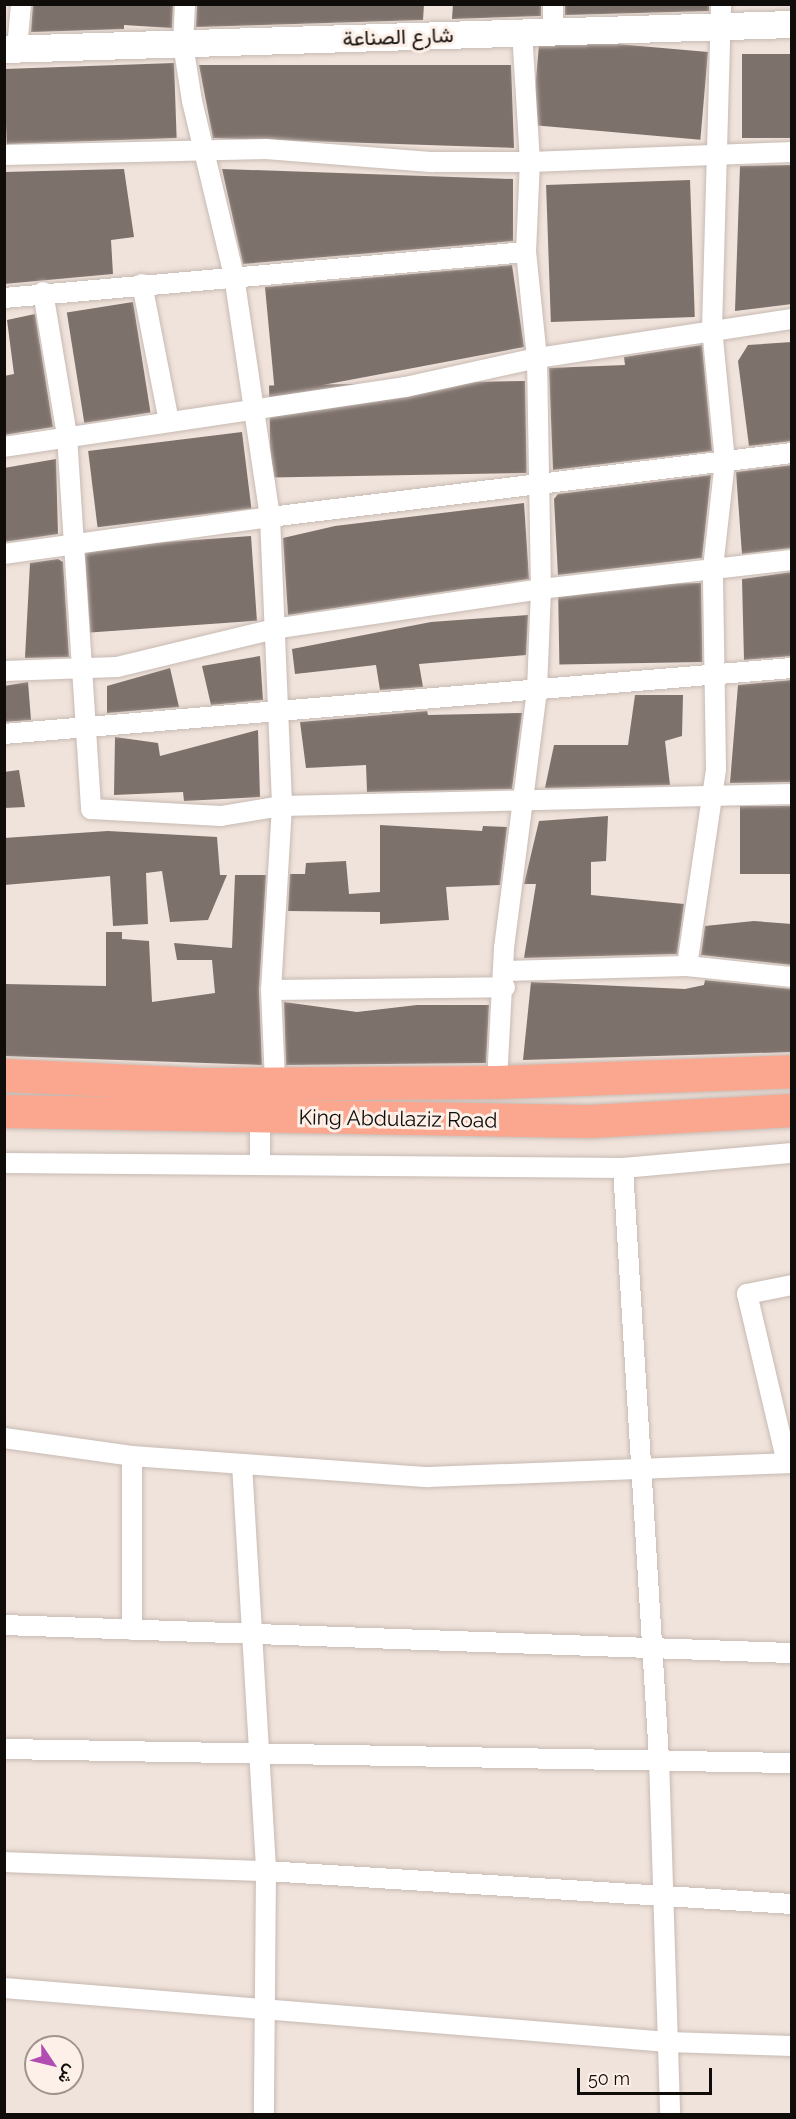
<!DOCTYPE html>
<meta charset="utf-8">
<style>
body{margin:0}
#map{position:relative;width:796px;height:2119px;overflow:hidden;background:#f0e3db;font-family:Raleway,Vazirmatn,sans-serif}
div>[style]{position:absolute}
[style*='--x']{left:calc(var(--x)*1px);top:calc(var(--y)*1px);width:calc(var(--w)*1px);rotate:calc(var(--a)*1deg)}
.building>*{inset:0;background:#7d716c;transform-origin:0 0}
.roads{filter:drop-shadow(0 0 2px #c7bab3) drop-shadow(0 0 2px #c7bab3)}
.street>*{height:20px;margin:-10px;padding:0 10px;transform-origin:10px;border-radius:10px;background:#fff}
.secondary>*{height:27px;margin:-13.5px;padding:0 13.5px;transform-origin:13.5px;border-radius:13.5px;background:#fff}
.highway>*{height:33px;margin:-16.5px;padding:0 16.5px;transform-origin:16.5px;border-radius:16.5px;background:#fba78f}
span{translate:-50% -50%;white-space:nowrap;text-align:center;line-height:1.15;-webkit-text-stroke:6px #fdf0e8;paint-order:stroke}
.street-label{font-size:21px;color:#100c09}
.frame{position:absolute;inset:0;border:6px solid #100c09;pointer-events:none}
.north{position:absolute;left:24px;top:2035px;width:60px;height:60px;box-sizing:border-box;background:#fdf0e8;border:2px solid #9e958f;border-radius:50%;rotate:125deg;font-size:16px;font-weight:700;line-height:24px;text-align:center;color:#100c09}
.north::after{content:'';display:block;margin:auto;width:21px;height:27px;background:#b04cb2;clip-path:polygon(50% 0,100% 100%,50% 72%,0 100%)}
.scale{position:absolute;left:577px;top:2068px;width:135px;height:27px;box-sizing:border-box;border:3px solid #100c09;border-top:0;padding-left:8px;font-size:18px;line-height:21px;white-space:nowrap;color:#100c09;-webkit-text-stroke:4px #fdf0e8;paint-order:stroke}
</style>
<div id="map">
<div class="building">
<div style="clip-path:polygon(33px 4px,173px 4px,172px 28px,124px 25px,124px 29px,31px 32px)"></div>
<div style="clip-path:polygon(197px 4px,424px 4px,423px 20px,196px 27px)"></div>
<div style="clip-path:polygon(453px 4px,541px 4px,541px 16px,452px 19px)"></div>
<div style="clip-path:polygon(565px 4px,709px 4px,709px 11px,565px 15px)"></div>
<div style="left:708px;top:52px;width:88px;height:169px;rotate:95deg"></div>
<div style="left:792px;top:54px;width:84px;height:50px;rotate:90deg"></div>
<div style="left:174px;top:63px;width:75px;height:170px;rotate:88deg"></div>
<div style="clip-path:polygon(199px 65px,511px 65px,514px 148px,213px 138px)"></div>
<div style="clip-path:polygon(792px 165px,792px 304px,735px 311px,740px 166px)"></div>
<div style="clip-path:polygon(124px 169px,134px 237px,111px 240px,113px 274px,4px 284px,4px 172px)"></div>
<div style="clip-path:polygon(222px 169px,513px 179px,513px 241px,243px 264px)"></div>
<div style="left:690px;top:180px;width:137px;height:144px;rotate:88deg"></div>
<div style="clip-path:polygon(512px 265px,524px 347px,275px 394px,265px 287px)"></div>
<div style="left:133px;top:302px;width:112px;height:67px;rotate:81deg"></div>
<div style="clip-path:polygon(35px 314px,53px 427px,4px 435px,4px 376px,14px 374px,7px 320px)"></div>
<div style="clip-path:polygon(792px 342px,792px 441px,749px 446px,738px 361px,748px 345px)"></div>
<div style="clip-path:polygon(702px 345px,712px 451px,553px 470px,549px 368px,625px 365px,624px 357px)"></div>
<div style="left:525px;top:381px;width:92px;height:256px;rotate:89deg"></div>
<div style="left:242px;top:432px;width:77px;height:155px;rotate:83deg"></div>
<div style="clip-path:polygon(56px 459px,58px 534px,4px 542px,4px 468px)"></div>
<div style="clip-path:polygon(792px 465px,792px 548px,742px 554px,736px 472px)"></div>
<div style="clip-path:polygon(711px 475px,702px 558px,558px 575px,554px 499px,558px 494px)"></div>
<div style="clip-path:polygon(524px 503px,529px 579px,288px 615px,283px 538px,335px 526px)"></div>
<div style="left:251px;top:536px;width:85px;height:167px;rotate:86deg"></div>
<div style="clip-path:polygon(58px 559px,63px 562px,69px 657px,25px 658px,30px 563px)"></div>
<div style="clip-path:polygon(792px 572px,792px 656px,744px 660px,742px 579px)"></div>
<div style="left:701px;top:583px;width:79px;height:143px;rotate:89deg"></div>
<div style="clip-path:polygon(528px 615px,526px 655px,419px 664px,423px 687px,380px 690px,376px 665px,295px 674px,292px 649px,431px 622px)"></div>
<div style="clip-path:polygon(260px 656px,263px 700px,211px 705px,202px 666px)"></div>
<div style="clip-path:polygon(170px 668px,179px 707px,107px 713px,107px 686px)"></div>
<div style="clip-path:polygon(792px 680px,792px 782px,730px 783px,738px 685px)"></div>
<div style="clip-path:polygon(28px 682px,31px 720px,4px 722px,4px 686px)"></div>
<div style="clip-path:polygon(635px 695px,683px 695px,682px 736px,665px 741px,670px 785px,545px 788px,554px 745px,628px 745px)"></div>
<div style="clip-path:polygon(427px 711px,428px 715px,522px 713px,512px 789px,367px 792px,366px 765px,306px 768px,300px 722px)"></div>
<div style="clip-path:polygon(258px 730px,260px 797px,184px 801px,183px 792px,114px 795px,115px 737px,158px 743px,160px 756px)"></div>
<div style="clip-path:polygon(19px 770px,25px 807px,4px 808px,4px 772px)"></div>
<div style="left:792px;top:806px;width:68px;height:52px;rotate:90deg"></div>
<div style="clip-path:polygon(608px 816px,606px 861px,591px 862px,591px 895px,684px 904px,677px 954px,524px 958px,536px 884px,524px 884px,539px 821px)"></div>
<div style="clip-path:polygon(380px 825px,482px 831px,483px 826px,507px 827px,500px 885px,446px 887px,449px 920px,380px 924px,380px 912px,288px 911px,290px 874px,305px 874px,306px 863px,346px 861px,349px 894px,380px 892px)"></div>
<div style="clip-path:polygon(108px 831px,217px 837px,220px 875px,227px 875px,208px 920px,170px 922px,162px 871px,146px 873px,148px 924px,113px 926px,110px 876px,4px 885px,4px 838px)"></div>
<div style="clip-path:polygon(235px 875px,266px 875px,259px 990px,262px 1065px,4px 1056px,4px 984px,106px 986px,106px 932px,122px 932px,122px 939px,149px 941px,152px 1002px,215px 993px,212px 960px,177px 960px,174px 943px,232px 948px)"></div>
<div style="clip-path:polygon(754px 921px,792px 924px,792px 965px,701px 955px,705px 926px)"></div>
<div style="clip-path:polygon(705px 980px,792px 989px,792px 1052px,523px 1060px,531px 982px,685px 989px,704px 985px)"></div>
<div style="clip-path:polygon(284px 1002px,357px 1012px,417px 1005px,489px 1005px,486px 1063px,286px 1065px)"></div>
</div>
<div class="roads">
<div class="street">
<div style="--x:185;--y:4;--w:40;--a:92.9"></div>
<div style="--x:183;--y:44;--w:58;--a:81"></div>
<div style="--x:192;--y:101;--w:180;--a:76.5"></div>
<div style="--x:234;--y:276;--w:244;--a:81.5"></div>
<div style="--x:270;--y:517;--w:289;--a:87.6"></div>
<div style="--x:282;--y:806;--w:184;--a:93.4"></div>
<div style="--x:271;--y:990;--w:92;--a:87.5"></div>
<div style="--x:553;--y:4;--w:28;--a:90"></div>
<div style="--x:17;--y:49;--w:45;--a:-84.9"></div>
<div style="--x:4;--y:155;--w:262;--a:-1.3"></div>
<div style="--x:266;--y:149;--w:168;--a:4.5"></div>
<div style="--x:433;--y:162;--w:97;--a:0"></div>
<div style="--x:530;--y:162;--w:262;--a:-2.2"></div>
<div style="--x:142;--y:284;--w:140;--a:78.9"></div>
<div style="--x:43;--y:292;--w:146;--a:80.5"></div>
<div style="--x:67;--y:436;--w:374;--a:86.3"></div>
<div style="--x:91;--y:809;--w:130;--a:3.1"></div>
<div style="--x:221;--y:816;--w:62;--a:-9.3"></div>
<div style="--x:282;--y:806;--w:510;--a:-1.35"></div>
<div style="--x:4;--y:298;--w:524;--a:-5.04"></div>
<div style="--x:4;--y:447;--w:405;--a:-8.5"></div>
<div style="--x:405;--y:387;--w:135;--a:-12.4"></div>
<div style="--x:537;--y:358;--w:258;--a:-8.7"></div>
<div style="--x:4;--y:554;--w:269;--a:-7.9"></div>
<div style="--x:270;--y:517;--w:526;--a:-6.99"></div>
<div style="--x:4;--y:671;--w:113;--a:-2"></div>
<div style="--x:117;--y:667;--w:162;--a:-13.6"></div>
<div style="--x:274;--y:629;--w:270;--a:-8.5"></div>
<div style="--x:541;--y:589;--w:253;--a:-6.6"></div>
<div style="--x:4;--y:734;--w:791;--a:-4.79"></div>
<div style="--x:687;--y:966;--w:199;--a:-81.6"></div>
<div style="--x:716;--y:769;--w:201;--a:-90.9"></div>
<div style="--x:713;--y:568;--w:108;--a:-83.6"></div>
<div style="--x:725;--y:461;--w:133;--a:-95.6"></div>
<div style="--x:712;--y:329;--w:325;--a:-88.4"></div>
<div style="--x:505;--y:971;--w:182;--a:-1.6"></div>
<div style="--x:687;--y:966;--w:106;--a:6"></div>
<div style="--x:271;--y:990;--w:234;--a:-0.7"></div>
<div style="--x:497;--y:1082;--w:134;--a:-87"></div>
<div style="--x:504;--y:948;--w:260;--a:-82.7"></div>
<div style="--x:537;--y:690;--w:101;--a:-87.7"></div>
<div style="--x:541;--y:589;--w:231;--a:-91"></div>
<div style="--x:537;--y:358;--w:107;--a:-95.9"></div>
<div style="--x:526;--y:252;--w:90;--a:-87.5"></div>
<div style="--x:530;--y:162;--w:129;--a:-93.5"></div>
<div style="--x:260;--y:1162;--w:45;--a:-90"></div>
<div style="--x:4;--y:1163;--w:619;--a:0.46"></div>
<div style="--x:623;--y:1168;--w:170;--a:-5.1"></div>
<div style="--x:623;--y:1168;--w:592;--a:86.51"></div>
<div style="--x:659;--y:1759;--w:355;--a:88.2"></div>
<div style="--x:4;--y:1438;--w:129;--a:8"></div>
<div style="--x:132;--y:1456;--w:297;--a:4.1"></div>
<div style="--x:428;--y:1477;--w:364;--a:-2.2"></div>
<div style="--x:132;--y:1456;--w:174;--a:90"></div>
<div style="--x:787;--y:1463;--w:174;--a:-103.3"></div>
<div style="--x:747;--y:1294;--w:46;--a:-11.3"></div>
<div style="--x:242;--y:1464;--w:408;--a:86.6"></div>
<div style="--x:266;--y:1871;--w:243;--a:90.5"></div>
<div style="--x:4;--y:1625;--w:788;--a:2.04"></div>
<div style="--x:4;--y:1749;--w:788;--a:1.02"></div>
<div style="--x:4;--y:1862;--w:262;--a:2"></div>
<div style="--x:266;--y:1871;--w:527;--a:3.59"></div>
<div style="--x:4;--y:1988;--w:666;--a:4.65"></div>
<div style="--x:668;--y:2042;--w:124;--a:1.8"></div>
</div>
<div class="secondary">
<div style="--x:4;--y:49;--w:788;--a:-1.82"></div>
</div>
<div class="highway">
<div style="--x:4;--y:1075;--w:202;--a:2.6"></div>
<div style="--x:206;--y:1084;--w:291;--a:-0.4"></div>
<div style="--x:497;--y:1082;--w:295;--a:-2.1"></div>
<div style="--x:4;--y:1111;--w:586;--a:0.98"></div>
<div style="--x:590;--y:1121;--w:202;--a:-3.1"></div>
</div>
</div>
<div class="street-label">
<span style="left:398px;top:37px;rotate:-2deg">شارع الصناعة</span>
<span style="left:398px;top:1119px;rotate:1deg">King Abdulaziz Road</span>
</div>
<div class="frame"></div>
<div class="north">ش</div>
<div class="scale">50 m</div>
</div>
